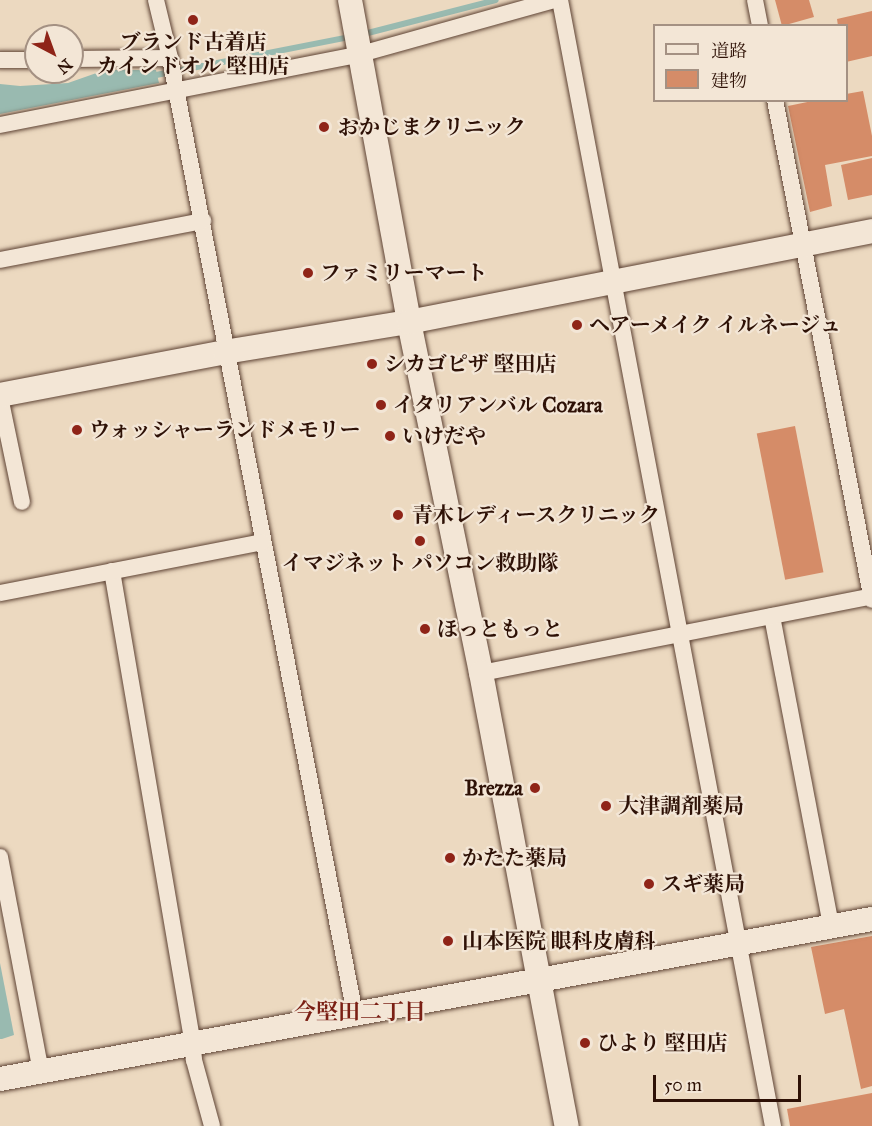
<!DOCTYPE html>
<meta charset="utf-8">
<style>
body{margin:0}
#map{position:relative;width:872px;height:1126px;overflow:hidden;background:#ecd9c0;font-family:"IM FELL Great Primer","Noto Serif JP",serif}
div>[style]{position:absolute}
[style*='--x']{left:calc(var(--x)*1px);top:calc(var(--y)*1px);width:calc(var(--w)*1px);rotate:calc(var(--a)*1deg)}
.water>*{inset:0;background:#99bab0}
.stream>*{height:6px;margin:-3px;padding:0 3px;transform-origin:3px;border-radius:3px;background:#99bab0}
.building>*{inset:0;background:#d58c68;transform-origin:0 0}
.roads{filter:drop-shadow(0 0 2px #5e4334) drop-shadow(0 0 2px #5e4334)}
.street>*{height:16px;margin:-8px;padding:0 8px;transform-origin:8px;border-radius:8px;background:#f3e6d6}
.secondary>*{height:24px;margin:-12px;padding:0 12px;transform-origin:12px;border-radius:12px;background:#f3e6d6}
.dots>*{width:16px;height:16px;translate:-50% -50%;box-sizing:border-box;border:3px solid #f3e6d6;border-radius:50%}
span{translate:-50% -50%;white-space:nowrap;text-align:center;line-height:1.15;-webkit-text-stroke:4.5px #f3e6d6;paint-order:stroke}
.poi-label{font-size:21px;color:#2e1106;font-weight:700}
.left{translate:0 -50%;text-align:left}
.right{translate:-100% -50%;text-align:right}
.neighbourhood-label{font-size:22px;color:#7a1f14;font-weight:700}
.legend{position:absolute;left:653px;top:24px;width:195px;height:78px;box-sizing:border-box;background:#f3e6d6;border:2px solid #a49183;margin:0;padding:8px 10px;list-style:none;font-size:18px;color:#2e1106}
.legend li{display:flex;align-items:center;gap:12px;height:30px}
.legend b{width:30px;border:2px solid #a49183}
.north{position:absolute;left:24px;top:24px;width:60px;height:60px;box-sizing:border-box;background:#f3e6d6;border:2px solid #a49183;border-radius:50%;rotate:139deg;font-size:16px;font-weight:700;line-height:24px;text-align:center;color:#2e1106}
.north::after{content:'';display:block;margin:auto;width:21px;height:27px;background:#8f2418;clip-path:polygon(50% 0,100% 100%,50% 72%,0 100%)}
.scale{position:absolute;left:653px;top:1075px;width:148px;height:27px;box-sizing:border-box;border:3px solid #2e1106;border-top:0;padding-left:8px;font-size:18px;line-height:21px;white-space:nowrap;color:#2e1106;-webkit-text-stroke:4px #f3e6d6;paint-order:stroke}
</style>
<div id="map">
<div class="water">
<div style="clip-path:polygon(105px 70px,156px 70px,159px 83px,0 114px,0 84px,20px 86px,68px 83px)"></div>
<div style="clip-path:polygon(0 963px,14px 1035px,2px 1039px,0 1039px)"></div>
</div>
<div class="stream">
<div style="--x:360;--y:35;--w:140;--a:-14.4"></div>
<div style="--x:151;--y:76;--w:203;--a:-11.1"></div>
</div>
<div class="building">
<div style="clip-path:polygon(775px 0,809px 0,814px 17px,782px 26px)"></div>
<div style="clip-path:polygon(872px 11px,872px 56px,846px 62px,846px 26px,838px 26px,837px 19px)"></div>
<div style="clip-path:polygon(863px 91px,872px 136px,872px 156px,825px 165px,832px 206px,810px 212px,788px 106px,817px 100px,846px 100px,846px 94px)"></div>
<div style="clip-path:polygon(872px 158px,872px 195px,848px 200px,841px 165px)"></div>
<div style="left:795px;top:426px;width:149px;height:39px;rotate:79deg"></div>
<div style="clip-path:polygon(872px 936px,872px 1086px,861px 1089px,844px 1009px,825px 1014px,811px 947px)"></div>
<div style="clip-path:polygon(872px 1093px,872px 1126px,790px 1126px,787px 1109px)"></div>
</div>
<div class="roads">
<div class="street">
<div style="--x:560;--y:0;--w:1146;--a:79.29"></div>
<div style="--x:755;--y:0;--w:26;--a:79"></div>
<div style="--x:170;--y:58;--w:974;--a:79.05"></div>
<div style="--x:72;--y:59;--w:98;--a:-0.6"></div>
<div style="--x:170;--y:58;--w:60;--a:-103.6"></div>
<div style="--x:0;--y:60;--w:36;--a:0"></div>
<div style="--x:775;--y:100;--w:509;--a:79.02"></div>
<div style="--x:0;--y:125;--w:368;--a:-11.1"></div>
<div style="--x:361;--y:54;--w:200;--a:-15.6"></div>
<div style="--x:0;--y:260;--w:207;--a:-10.9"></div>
<div style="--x:0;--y:397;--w:107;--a:78.2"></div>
<div style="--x:112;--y:571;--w:479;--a:80.3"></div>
<div style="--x:193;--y:1043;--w:17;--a:87"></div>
<div style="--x:194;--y:1060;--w:68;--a:74.7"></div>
<div style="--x:0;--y:593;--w:267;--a:-11"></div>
<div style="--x:772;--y:616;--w:316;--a:79.2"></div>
<div style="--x:481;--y:673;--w:399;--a:-11.1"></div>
<div style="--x:0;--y:857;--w:218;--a:79.2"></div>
</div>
<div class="secondary">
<div style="--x:350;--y:0;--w:327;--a:79.6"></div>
<div style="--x:409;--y:322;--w:358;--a:78.4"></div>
<div style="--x:481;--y:673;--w:461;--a:79.3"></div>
<div style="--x:0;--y:395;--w:229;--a:-10.8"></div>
<div style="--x:225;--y:352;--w:186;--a:-9.3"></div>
<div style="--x:409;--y:322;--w:472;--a:-11.1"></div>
<div style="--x:0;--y:1079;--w:887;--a:-10.4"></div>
</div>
</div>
<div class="dots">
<div style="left:193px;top:20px;background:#8f2418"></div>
<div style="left:324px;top:127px;background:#8f2418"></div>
<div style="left:308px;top:273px;background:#8f2418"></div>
<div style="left:577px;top:325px;background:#8f2418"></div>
<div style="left:372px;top:364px;background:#8f2418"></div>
<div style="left:381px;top:405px;background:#8f2418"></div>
<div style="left:77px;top:430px;background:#8f2418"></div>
<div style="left:390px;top:436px;background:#8f2418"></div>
<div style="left:398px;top:515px;background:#8f2418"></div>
<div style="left:420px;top:541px;background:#8f2418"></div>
<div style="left:425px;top:629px;background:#8f2418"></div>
<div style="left:535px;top:788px;background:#8f2418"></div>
<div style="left:606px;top:806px;background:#8f2418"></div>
<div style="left:450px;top:858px;background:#8f2418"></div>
<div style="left:649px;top:884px;background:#8f2418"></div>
<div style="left:448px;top:941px;background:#8f2418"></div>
<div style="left:585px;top:1043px;background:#8f2418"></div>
</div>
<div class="poi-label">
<span style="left:193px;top:54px">ブランド古着店<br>カインドオル 堅田店</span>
<span class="left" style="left:338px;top:127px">おかじまクリニック</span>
<span class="left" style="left:320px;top:273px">ファミリーマート</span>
<span class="left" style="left:589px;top:325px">ヘアーメイク イルネージュ</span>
<span class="left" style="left:384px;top:364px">シカゴピザ 堅田店</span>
<span class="left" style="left:393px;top:405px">イタリアンバル Cozara</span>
<span class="left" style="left:89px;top:430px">ウォッシャーランドメモリー</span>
<span class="left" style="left:402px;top:436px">いけだや</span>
<span class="left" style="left:412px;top:515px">青木レディースクリニック</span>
<span style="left:420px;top:563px">イマジネット パソコン救助隊</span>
<span class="left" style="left:437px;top:629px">ほっともっと</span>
<span class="right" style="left:523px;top:788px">Brezza</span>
<span class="left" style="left:618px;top:806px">大津調剤薬局</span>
<span class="left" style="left:462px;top:858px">かたた薬局</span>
<span class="left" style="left:661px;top:884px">スギ薬局</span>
<span class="left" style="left:462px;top:941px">山本医院 眼科皮膚科</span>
<span class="left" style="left:597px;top:1043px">ひより 堅田店</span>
</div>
<div class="neighbourhood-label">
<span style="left:360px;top:1012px">今堅田二丁目</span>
</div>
<ul class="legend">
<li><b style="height:8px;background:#f3e6d6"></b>道路</li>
<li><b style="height:16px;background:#d58c68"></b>建物</li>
</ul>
<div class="north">N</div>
<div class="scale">50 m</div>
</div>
